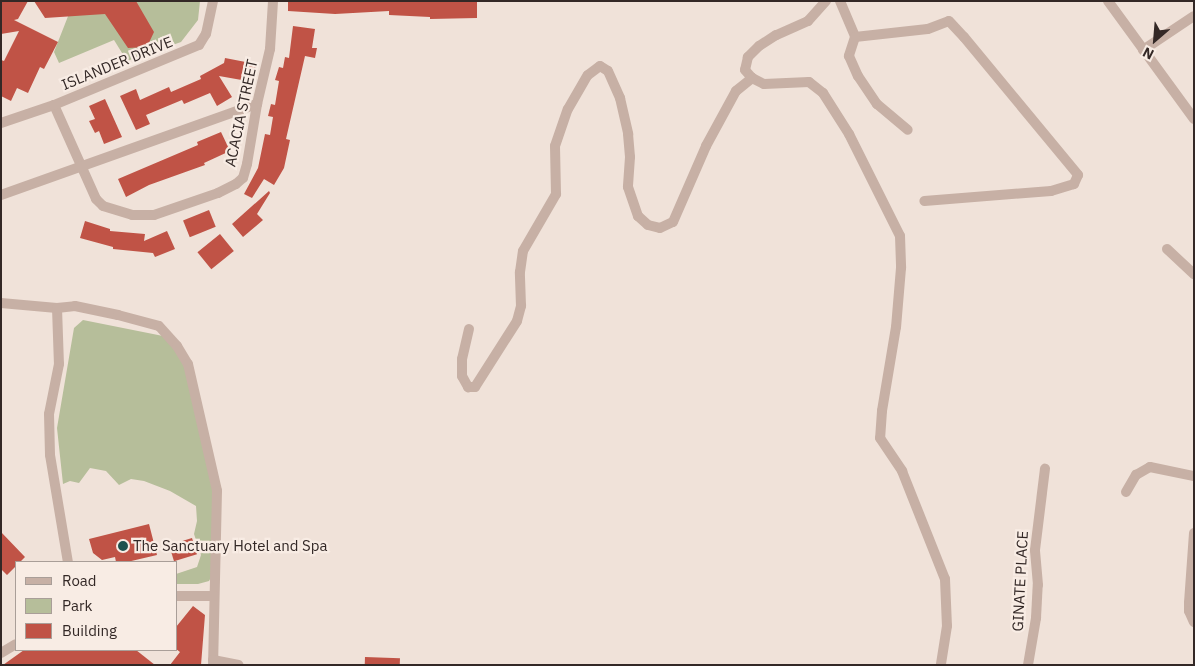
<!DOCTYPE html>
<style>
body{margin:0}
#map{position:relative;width:1195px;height:666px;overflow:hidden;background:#f0e2d9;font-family:"IBM Plex Sans",sans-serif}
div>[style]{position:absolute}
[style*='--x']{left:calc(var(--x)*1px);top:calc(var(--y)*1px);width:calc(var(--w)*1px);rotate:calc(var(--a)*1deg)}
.green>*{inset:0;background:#b6be9a}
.building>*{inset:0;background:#c05346;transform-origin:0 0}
.street>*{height:10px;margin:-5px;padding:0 5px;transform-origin:5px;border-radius:5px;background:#c7b0a5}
.dots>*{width:14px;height:14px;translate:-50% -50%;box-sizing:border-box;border:2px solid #f8ece4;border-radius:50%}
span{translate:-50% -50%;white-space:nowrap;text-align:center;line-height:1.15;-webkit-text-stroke:4.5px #f8ece4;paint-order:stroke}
.street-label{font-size:15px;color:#332826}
.poi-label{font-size:15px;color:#332826}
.left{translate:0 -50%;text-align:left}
.frame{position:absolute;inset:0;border:2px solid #332826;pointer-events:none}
.legend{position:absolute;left:15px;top:561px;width:162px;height:90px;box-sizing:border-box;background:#f8ece4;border:1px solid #a99e98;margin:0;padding:6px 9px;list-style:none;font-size:15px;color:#332826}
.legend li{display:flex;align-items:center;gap:10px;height:25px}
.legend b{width:25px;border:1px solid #a99e98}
.north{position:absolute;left:1130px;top:15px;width:50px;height:50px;-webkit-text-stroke:4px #f8ece4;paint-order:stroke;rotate:207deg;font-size:14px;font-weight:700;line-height:20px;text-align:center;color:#332826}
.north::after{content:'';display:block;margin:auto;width:18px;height:22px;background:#332826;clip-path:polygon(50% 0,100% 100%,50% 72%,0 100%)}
</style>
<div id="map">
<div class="green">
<div style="clip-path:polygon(74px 1px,200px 1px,198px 20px,181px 42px,127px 61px,114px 40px,59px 63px,54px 52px)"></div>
<div style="clip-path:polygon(83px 320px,168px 337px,185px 362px,216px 491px,214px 572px,209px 581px,198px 584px,176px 584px,176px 574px,197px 567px,201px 555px,194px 534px,197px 521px,196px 506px,170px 491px,144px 481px,131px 479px,119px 485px,106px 471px,90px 468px,79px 483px,70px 481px,63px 484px,57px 428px,74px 328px)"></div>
</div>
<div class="building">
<div style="clip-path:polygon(1px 1px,28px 1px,18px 19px,14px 20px,58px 42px,44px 69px,40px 67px,28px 93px,17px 88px,11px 101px,1px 96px,1px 60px,4px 61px,19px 31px,1px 34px)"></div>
<div style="clip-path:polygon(34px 1px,136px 1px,154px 32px,147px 47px,128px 48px,105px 14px,45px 18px)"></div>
<div style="clip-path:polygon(288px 1px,477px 1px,477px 18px,430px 19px,430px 17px,389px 15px,389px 11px,335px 14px,288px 11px)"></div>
<div style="clip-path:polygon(293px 26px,315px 29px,312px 48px,317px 48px,315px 58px,305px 56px,286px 139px,290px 140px,284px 168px,274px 185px,264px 179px,252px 198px,244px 194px,258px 168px,265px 134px,270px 135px,273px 117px,268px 116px,271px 104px,275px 105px,279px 81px,275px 80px,279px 67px,283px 68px,285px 57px,289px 58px)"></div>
<div style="clip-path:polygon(225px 58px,256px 64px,253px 82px,219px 76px,232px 97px,217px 106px,210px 93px,184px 104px,182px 100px,146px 115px,150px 124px,136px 130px,120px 96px,136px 89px,140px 100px,169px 87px,171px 92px,201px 79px,200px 76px,224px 63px)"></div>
<div style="clip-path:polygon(105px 99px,122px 137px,104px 144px,99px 131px,95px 133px,89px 121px,95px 119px,89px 106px)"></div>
<div style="clip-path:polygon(221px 132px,230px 151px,204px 163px,205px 165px,149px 185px,126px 197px,118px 179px,198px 145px,197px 142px)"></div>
<div style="clip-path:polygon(269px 191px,270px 193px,257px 214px,263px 220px,243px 237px,232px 224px)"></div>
<div style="left:209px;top:210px;width:18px;height:28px;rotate:68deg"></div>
<div style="clip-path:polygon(85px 221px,110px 229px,110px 231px,145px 234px,144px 241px,167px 231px,175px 249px,155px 257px,153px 253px,113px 249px,113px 247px,80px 238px)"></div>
<div style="left:220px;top:234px;width:22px;height:29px;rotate:51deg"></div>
<div style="clip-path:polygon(149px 524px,157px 555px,127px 562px,116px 562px,115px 557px,102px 560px,93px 553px,89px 539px)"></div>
<div style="clip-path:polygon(1px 532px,25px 557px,20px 562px,16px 562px,16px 566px,7px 575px,1px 569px)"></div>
<div style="left:192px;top:538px;width:17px;height:24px;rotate:73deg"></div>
<div style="clip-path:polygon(193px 606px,205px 615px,201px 665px,170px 665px,180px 652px,176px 649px,176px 627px)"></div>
<div style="clip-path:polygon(24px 650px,136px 650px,155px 665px,3px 665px)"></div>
<div style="left:365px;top:657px;width:35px;height:8px;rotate:2deg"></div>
</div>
<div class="street">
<div style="--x:826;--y:1;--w:27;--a:132"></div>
<div style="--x:808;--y:21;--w:35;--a:156"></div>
<div style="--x:776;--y:35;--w:20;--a:147"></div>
<div style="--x:759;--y:46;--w:16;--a:135"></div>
<div style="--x:748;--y:57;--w:13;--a:103"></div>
<div style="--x:745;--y:70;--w:11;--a:49"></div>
<div style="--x:752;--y:78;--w:13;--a:27"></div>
<div style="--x:764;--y:84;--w:45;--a:-2.5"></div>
<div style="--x:809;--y:82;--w:18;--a:38"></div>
<div style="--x:823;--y:93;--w:49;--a:57.6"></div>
<div style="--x:849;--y:134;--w:114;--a:63.4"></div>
<div style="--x:900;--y:236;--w:32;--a:88"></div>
<div style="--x:901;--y:268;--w:59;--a:94.8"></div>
<div style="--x:896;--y:327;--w:85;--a:99.5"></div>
<div style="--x:882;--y:411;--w:27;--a:94"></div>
<div style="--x:880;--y:438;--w:40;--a:56"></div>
<div style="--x:902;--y:471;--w:116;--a:68.3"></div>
<div style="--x:945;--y:579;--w:47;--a:87.6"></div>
<div style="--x:947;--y:626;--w:39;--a:99"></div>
<div style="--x:840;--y:1;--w:39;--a:67"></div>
<div style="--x:855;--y:37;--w:73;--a:-6.3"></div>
<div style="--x:928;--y:29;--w:22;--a:-21"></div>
<div style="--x:949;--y:21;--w:22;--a:47"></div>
<div style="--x:964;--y:37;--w:179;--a:50.4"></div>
<div style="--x:1078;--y:175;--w:10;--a:114"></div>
<div style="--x:1074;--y:184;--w:24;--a:163"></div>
<div style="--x:1051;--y:191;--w:127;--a:175.5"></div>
<div style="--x:1108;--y:1;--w:146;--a:53.9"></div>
<div style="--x:855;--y:37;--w:20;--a:108"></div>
<div style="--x:849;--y:56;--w:22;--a:66"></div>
<div style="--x:858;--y:76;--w:34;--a:56"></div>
<div style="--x:877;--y:104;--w:40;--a:40"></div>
<div style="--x:1143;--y:50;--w:61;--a:-33.7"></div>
<div style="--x:54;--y:105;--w:103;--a:65.9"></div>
<div style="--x:96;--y:199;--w:10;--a:45"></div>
<div style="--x:103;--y:206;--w:30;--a:17"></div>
<div style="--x:132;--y:215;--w:22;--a:0"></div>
<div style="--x:154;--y:215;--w:68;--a:-19"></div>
<div style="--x:218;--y:193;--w:20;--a:-27"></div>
<div style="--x:236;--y:184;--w:9;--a:-41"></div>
<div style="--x:243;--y:178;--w:15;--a:-74"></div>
<div style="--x:247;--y:164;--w:61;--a:-80.5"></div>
<div style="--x:257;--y:104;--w:57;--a:-76.7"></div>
<div style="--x:270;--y:49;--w:48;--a:-86.4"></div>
<div style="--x:1;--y:123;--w:56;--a:-18.8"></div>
<div style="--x:54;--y:105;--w:157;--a:-22.5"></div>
<div style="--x:199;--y:45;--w:13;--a:-58"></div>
<div style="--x:206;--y:34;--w:34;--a:-78"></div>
<div style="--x:1;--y:195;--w:272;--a:-19.6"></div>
<div style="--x:1167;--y:249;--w:37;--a:43"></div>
<div style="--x:1;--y:303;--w:56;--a:5.1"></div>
<div style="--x:57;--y:308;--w:18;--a:-6"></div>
<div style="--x:75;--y:306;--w:44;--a:11.8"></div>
<div style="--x:118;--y:315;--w:42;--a:15"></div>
<div style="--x:159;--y:326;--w:27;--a:48"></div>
<div style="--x:177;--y:346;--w:21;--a:59"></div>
<div style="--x:188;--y:364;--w:130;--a:77.1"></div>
<div style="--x:217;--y:491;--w:174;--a:91.3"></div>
<div style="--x:57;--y:308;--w:56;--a:88"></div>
<div style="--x:59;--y:364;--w:51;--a:101.3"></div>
<div style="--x:49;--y:414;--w:41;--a:88.6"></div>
<div style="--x:50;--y:455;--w:109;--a:80.5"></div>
<div style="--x:469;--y:329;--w:31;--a:103"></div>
<div style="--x:462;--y:359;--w:17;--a:90"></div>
<div style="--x:462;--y:376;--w:13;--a:61"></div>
<div style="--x:468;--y:387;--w:7;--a:0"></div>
<div style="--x:475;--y:387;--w:78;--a:-57.5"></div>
<div style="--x:517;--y:321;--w:16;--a:-75"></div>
<div style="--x:521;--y:306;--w:34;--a:-92"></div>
<div style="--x:520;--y:272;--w:21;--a:-82"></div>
<div style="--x:523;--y:251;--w:66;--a:-59.9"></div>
<div style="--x:556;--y:194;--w:48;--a:-91.2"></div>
<div style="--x:555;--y:146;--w:39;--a:-71"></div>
<div style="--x:568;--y:109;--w:39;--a:-60"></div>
<div style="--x:588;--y:75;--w:15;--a:-37"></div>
<div style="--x:600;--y:66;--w:9;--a:32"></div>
<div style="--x:608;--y:71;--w:30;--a:66"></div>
<div style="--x:620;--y:98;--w:37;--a:77"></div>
<div style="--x:628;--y:134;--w:23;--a:85"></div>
<div style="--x:630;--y:157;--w:30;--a:94"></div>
<div style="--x:628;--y:187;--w:31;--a:71"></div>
<div style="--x:638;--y:216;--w:13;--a:42"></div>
<div style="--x:648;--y:225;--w:12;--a:14"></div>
<div style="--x:660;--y:228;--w:14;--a:-25"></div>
<div style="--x:673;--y:222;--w:83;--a:-66.5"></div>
<div style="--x:706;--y:146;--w:63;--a:-61.4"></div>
<div style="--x:736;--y:91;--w:21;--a:-39"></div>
<div style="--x:1126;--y:492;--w:20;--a:-60"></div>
<div style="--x:1136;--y:475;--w:16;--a:-30"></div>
<div style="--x:1150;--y:467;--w:45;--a:11.6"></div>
<div style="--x:1194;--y:533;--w:70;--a:94.1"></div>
<div style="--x:1189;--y:603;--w:8;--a:90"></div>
<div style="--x:1189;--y:611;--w:12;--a:66"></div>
<div style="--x:176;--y:596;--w:38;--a:0"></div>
<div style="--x:1;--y:653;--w:17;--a:-31"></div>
<div style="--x:213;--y:660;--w:26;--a:11"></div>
<div style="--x:1028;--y:665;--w:48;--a:-80.3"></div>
<div style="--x:1036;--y:618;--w:33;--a:-87"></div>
<div style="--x:1038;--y:585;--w:35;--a:-95"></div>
<div style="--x:1035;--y:550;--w:82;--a:-83"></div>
</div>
<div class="dots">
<div style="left:123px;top:546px;background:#1e524e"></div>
</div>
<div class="street-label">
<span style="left:117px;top:63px;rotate:-22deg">ISLANDER DRIVE</span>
<span style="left:241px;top:113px;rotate:-78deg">ACACIA STREET</span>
<span style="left:1020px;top:581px;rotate:-87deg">GINATE PLACE</span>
</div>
<div class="poi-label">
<span class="left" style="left:133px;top:546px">The Sanctuary Hotel and Spa</span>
</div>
<div class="frame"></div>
<ul class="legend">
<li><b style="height:6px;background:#c7b0a5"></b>Road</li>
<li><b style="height:14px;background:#b6be9a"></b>Park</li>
<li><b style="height:14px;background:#c05346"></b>Building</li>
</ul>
<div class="north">N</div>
</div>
